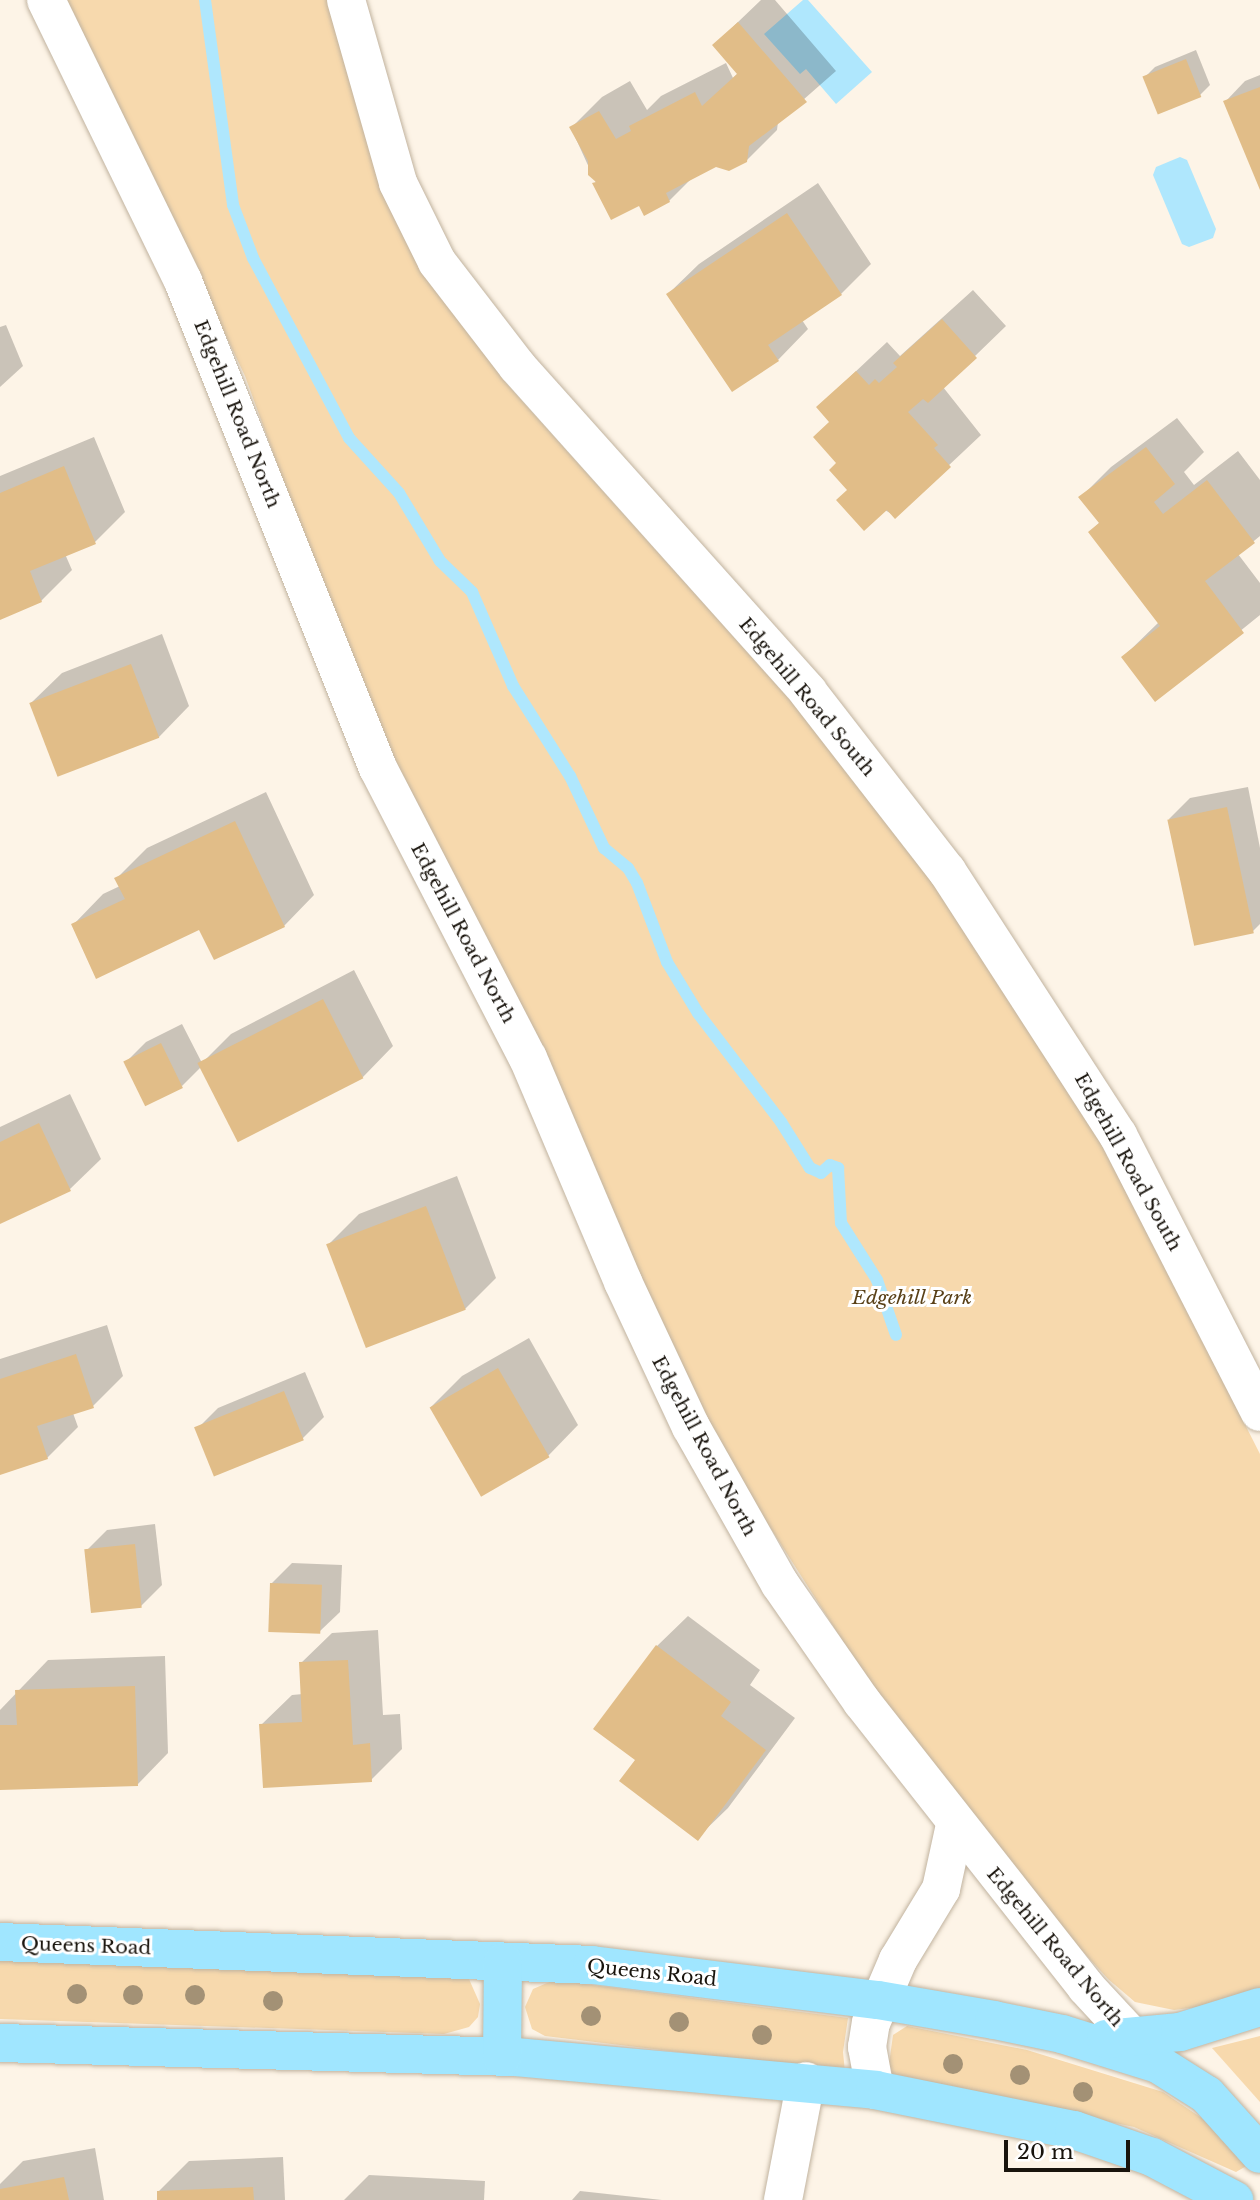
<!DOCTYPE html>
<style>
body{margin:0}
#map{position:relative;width:1260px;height:2200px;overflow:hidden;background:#fdf4e7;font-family:"Libre Baskerville",serif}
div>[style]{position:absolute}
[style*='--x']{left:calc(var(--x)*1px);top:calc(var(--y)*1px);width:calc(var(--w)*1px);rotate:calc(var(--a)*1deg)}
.green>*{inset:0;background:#f7d9ad}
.water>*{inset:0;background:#afe7fd}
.shadow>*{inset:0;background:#0003}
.stream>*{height:12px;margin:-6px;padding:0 6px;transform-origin:6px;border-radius:6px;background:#afe7fd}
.building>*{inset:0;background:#e1bd88;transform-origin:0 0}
.roads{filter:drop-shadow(0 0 2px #c1b39f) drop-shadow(0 0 2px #c1b39f)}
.minor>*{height:38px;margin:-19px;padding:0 19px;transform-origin:19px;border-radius:19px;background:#fff}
.major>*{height:38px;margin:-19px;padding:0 19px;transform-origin:19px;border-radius:19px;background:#a0e6ff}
.trees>*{width:20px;height:20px;margin:-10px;border-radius:50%;background:#a39175}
span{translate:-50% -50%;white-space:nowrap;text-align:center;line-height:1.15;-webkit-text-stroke:6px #fff;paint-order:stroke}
.street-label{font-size:19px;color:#19140d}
.park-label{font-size:19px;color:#594017;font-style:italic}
.scale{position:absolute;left:1004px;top:2140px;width:126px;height:32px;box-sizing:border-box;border:4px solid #19140d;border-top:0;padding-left:9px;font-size:21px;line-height:24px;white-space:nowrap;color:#19140d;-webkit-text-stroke:5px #fff;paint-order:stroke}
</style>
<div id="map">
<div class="green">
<div style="clip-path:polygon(66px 0,328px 0,377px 174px,430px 282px,506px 383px,824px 738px,957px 910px,1060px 1072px,1122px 1182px,1260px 1454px,1260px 1991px,1221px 2004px,1174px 2010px,1135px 2002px,1108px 1979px,1065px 1932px,867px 1679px,727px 1460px,430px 839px,331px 612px,245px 376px)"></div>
<div style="clip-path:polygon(0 1960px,469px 1979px,480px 2004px,478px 2017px,469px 2027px,444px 2034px,0 2019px)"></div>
<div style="clip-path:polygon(554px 1980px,848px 2018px,843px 2052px,845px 2072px,545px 2036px,532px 2029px,525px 2007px,533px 1989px)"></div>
<div style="clip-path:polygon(907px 2026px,1027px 2050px,1163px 2092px,1209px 2123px,1248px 2165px,1236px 2172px,1134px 2127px,893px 2076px,889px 2064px,893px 2035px)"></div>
<div style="clip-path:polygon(1260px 2036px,1260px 2102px,1212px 2048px)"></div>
</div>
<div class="water">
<div style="clip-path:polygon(803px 0,808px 0,872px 72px,836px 104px,806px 69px,800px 74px,764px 34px)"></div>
<div style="clip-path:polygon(1180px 157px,1187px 160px,1216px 229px,1213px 238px,1189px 247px,1182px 244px,1153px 175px,1156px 167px)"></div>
</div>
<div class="shadow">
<div style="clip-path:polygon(761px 0,775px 0,836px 71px,778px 122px,777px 130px,746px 161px,716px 166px,692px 178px,669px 201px,640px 203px,612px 218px,571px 128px,602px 97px,630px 81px,647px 110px,661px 96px,726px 63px,733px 78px,739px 72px,714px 45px)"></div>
<div style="clip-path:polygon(1196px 50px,1210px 85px,1200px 95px,1145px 77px,1155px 67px)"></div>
<div style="clip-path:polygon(1260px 75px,1260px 186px,1225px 102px,1245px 81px)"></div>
<div style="clip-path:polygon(818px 183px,871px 264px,841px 294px,802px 320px,808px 329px,778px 360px,668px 294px,699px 264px)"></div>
<div style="clip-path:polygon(973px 290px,1006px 326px,943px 387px,981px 435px,895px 516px,849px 489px,838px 463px,831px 421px,818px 407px,887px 342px,900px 356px)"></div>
<div style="clip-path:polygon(6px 325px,23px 366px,0 387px,0 327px)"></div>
<div style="clip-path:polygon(1177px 418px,1204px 452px,1184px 472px,1194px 485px,1238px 451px,1260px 480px,1260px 536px,1238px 554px,1260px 583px,1260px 615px,1156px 699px,1123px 657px,1159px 622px,1090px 532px,1100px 522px,1081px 497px,1111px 467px)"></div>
<div style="clip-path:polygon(94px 437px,125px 512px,95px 542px,65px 554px,72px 570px,41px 601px,0 618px,0 476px)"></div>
<div style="clip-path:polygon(162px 634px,189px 706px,159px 737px,31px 703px,62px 673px)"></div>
<div style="clip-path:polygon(1248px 787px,1260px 848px,1260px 924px,1252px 932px,1169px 819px,1190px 798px)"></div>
<div style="clip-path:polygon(266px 792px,314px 895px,284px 926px,73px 925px,103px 894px,120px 886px,117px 878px,147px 848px)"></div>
<div style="clip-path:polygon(354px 970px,393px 1046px,363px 1077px,202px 1066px,182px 1086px,125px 1063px,146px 1042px,182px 1024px,202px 1063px,231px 1034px)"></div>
<div style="clip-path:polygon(70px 1094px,101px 1159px,70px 1189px,0 1222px,0 1127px)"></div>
<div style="clip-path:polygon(457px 1176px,496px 1278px,465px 1309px,328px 1245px,359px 1214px)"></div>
<div style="clip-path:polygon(107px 1325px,123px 1376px,93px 1406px,73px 1413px,78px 1427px,47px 1458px,0 1473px,0 1359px)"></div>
<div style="clip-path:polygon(529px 1338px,578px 1425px,548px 1456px,431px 1407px,462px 1376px)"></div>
<div style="clip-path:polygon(305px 1372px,324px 1417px,303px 1438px,216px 1475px,197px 1429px,218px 1408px)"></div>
<div style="clip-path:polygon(155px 1524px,162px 1585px,141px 1606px,86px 1551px,107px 1530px)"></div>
<div style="clip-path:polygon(292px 1563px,342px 1565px,340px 1612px,319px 1632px,271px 1584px)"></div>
<div style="clip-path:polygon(688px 1616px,760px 1670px,750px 1685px,795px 1718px,728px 1808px,697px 1838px,638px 1760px,596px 1728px,657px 1646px)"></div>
<div style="clip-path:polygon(378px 1630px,383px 1715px,400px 1714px,402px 1749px,371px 1780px,261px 1725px,292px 1695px,303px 1694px,301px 1663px,332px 1633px)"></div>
<div style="clip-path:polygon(165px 1656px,168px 1753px,138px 1784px,0 1788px,0 1710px,48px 1660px)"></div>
<div style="clip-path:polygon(95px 2148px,104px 2200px,0 2200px,0 2184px,23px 2161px)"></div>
<div style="clip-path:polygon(283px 2157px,285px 2200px,159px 2200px,158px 2192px,189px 2161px)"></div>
<div style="clip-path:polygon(369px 2175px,485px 2181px,484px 2200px,344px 2200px)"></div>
<div style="clip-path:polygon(580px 2191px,662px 2200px,572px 2200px)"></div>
</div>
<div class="stream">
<div style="--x:205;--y:0;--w:207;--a:82.2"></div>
<div style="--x:233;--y:205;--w:57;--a:69.3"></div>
<div style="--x:253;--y:258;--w:204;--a:61.9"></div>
<div style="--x:349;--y:438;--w:74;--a:47.7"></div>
<div style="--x:399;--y:493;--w:79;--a:58.9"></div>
<div style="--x:440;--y:561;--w:45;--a:44.1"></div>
<div style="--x:472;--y:592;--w:103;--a:66.4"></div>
<div style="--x:513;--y:686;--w:107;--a:57.7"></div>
<div style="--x:570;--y:776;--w:80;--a:64.7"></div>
<div style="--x:604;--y:848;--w:31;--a:40"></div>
<div style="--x:628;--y:868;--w:17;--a:59"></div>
<div style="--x:637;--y:883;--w:85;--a:69.2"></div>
<div style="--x:667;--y:962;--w:60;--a:58.7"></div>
<div style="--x:698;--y:1013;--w:137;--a:52.7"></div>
<div style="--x:781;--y:1122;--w:54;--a:57.8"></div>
<div style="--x:810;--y:1168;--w:12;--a:24"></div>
<div style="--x:821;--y:1173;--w:12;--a:-42"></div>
<div style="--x:830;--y:1165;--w:9;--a:21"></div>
<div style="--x:838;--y:1168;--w:55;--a:86.9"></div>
<div style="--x:841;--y:1223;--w:67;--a:57.7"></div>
<div style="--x:877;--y:1280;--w:58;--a:70.9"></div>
</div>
<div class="building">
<div style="clip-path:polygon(738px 22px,807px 102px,749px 146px,747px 162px,729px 171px,716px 167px,666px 193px,670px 202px,644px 216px,639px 206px,611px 220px,592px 183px,596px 182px,588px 175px,588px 161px,569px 127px,599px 111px,616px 139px,631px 131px,629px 126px,695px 92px,702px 106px,737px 74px,712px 45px)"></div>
<div style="left:1186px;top:59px;width:41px;height:47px;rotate:68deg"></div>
<div style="clip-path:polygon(1260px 87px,1260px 190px,1223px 101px)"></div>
<div style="clip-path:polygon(787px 213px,842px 295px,768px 345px,779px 361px,732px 392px,666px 294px)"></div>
<div style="clip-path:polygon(942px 319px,977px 358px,928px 403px,923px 399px,908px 412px,938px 445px,934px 448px,951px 467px,895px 519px,887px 510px,864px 531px,836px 500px,847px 490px,829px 470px,836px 463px,813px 437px,829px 422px,816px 407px,856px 371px,869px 385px,875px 379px,879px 383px,897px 367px,893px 363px)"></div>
<div style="clip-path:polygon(1146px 447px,1175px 484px,1154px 502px,1163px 514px,1207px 480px,1255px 543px,1205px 581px,1244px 633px,1155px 702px,1121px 657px,1160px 626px,1088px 532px,1099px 523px,1078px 497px)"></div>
<div style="clip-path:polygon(64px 466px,96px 544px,30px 571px,42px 602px,0 620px,0 493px)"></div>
<div style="left:131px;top:664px;width:79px;height:109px;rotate:69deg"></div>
<div style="left:1227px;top:807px;width:129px;height:61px;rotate:78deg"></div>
<div style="clip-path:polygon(235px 821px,285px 927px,214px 960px,199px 930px,96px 979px,71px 924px,125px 899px,114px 878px)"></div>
<div style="left:323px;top:999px;width:89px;height:141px;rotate:63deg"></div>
<div style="left:161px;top:1043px;width:50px;height:42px;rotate:64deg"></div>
<div style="clip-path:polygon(39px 1123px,71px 1191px,0 1224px,0 1142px)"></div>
<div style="left:426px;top:1206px;width:111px;height:107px;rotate:69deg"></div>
<div style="clip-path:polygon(76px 1354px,94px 1408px,37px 1426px,48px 1459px,0 1475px,0 1379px)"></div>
<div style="left:498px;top:1368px;width:103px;height:79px;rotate:60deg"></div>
<div style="left:284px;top:1391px;width:53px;height:97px;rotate:68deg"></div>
<div style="left:135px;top:1544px;width:64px;height:51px;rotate:84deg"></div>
<div style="left:270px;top:1583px;width:52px;height:49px;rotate:2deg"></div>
<div style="clip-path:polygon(656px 1645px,731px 1702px,721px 1716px,766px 1750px,698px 1841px,619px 1781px,635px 1760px,593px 1729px)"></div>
<div style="clip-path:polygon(348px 1660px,353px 1745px,370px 1743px,372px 1782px,263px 1788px,259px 1724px,302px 1722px,299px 1662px)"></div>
<div style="clip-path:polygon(135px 1686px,138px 1786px,0 1790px,0 1725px,17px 1725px,15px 1690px)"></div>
<div style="clip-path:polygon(64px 2177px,69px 2200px,0 2200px,0 2189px)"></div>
<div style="clip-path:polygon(253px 2187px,254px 2200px,157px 2200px,157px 2191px)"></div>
</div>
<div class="roads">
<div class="minor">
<div style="--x:46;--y:0;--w:313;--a:64"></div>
<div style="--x:183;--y:281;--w:525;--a:68.18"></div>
<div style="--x:378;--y:768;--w:326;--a:62.7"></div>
<div style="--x:528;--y:1058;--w:243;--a:67"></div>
<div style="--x:623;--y:1282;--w:160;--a:64.9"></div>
<div style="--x:691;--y:1427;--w:180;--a:60.5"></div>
<div style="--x:780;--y:1584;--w:144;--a:55.2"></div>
<div style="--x:862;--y:1702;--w:362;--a:51.8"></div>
<div style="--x:1086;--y:1987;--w:96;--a:47.1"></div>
<div style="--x:346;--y:0;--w:190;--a:74.1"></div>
<div style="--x:398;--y:183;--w:88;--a:63.7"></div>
<div style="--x:437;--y:262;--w:131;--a:52.4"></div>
<div style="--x:517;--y:366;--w:437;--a:48.2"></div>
<div style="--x:808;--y:692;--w:227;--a:52.2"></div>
<div style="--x:947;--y:871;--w:315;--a:57.1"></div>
<div style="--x:1118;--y:1135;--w:311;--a:62.9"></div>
<div style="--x:875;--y:2090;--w:44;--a:-100.5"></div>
<div style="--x:867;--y:2047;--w:24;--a:-81"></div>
<div style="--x:871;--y:2023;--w:69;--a:-66.8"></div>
<div style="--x:898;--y:1960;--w:83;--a:-58.8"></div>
<div style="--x:941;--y:1889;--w:66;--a:-77.7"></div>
<div style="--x:783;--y:2200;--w:121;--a:-79.1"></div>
</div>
<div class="major">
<div style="--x:0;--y:1942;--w:592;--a:2.22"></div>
<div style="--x:592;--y:1965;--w:288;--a:7"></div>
<div style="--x:878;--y:2000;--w:118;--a:9.8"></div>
<div style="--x:994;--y:2020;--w:69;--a:11.6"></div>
<div style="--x:1062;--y:2034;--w:101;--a:17.4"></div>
<div style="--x:1158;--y:2064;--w:58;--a:32.3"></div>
<div style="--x:1207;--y:2095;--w:79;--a:48.1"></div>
<div style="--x:1106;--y:2039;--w:74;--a:-5.4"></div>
<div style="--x:1180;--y:2032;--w:84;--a:-17.4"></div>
<div style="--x:0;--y:2043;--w:515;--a:1.56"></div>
<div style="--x:515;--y:2057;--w:362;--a:5.2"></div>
<div style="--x:875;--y:2090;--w:203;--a:11.4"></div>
<div style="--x:1074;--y:2130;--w:83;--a:19.1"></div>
<div style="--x:1152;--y:2157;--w:93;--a:27.7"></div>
<div style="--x:502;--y:2057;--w:95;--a:-89.4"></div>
</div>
</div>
<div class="trees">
<div style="left:77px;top:1994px"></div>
<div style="left:133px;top:1995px"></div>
<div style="left:195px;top:1995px"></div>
<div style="left:273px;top:2001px"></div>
<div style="left:591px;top:2016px"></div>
<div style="left:679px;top:2022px"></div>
<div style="left:762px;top:2035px"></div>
<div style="left:953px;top:2064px"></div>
<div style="left:1020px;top:2075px"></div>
<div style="left:1083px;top:2092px"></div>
</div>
<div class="street-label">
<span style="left:237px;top:414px;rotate:68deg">Edgehill Road North</span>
<span style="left:807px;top:697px;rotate:50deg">Edgehill Road South</span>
<span style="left:463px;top:933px;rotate:62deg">Edgehill Road North</span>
<span style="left:1128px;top:1162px;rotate:61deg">Edgehill Road South</span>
<span style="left:704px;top:1446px;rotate:62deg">Edgehill Road North</span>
<span style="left:86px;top:1946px;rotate:2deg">Queens Road</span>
<span style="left:1055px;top:1947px;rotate:50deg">Edgehill Road North</span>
<span style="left:652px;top:1973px;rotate:6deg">Queens Road</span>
</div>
<div class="park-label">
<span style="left:912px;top:1298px">Edgehill Park</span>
</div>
<div class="scale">20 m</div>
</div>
